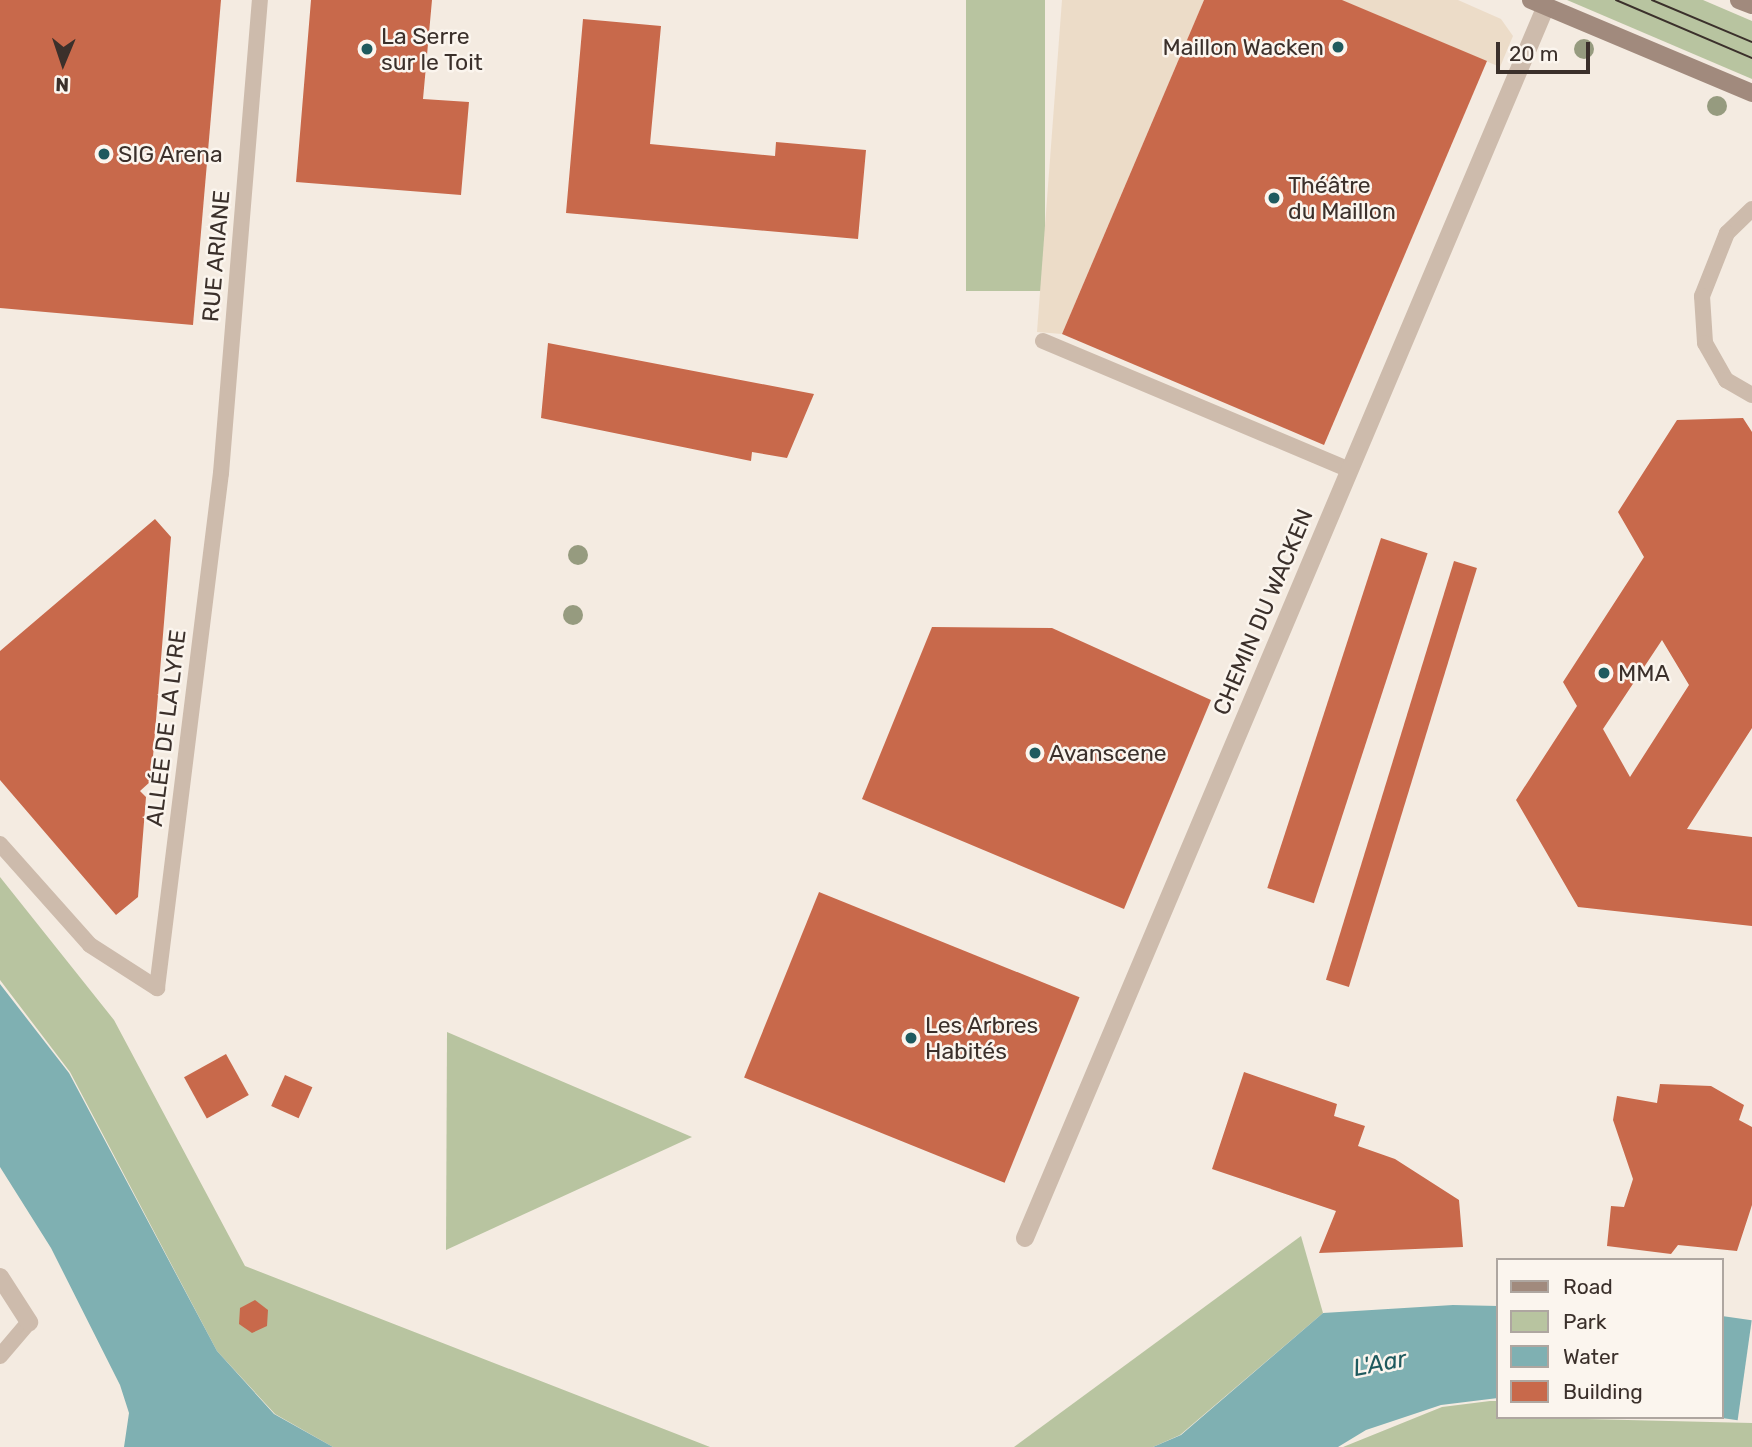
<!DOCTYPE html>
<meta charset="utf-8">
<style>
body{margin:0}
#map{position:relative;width:1752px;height:1447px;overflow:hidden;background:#f4ebe1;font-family:Rubik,sans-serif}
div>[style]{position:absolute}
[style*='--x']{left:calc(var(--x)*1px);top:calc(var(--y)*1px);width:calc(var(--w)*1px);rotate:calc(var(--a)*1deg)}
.green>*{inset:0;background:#b8c4a0;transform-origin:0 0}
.plaza>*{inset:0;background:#ecdcc8}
.water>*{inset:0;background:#7fb0b2;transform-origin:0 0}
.building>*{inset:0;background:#c8694b;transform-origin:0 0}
.lane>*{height:16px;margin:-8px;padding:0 8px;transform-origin:8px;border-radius:8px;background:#cdbbac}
.street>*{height:18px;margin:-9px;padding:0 9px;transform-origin:9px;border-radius:9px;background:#cdbbac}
.secondary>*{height:18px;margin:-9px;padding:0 9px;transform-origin:9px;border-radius:9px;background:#a18a7d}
.tram>*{height:2px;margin:-1px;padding:0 1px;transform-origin:1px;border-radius:1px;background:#3b302b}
.trees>*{width:20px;height:20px;margin:-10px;border-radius:50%;background:#969b7f}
.dots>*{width:19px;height:19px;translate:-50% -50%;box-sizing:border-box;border:4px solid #fbf5ee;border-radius:50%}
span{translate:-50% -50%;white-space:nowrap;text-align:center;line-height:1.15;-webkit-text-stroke:5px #fbf5ee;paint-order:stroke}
.poi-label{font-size:23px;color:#3b302b}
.left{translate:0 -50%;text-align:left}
.right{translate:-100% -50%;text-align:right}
.street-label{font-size:23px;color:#3b302b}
.water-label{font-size:24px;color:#1f5a5e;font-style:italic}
.legend{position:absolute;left:1496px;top:1258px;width:228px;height:161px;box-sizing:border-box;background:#fbf5ee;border:2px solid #aea6a0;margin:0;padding:9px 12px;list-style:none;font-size:21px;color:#3b302b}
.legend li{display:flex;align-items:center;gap:14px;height:35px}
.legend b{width:35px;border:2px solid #aea6a0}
.north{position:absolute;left:28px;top:28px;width:70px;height:70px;-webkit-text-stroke:5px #fbf5ee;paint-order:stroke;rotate:182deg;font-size:19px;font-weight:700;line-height:28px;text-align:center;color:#3b302b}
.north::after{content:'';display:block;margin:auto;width:24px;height:32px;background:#3b302b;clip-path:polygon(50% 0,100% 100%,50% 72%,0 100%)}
.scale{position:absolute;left:1496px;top:42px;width:94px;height:32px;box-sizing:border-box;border:4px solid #3b302b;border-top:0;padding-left:9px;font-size:21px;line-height:24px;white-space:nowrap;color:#3b302b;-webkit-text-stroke:5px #fbf5ee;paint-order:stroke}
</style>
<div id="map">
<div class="green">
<div style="left:966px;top:0;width:79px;height:291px"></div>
<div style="clip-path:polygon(1567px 0,1703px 0,1752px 21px,1752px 79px)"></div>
<div style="clip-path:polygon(0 877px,114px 1020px,245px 1266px,710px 1447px,333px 1447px,275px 1414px,217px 1351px,70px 1072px,0 980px)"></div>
<div style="clip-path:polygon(447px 1032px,692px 1137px,446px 1250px)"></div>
<div style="clip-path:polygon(1301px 1236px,1323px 1313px,1180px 1435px,1153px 1447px,1014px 1447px)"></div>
<div style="clip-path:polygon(1490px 1401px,1498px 1401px,1498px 1417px,1752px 1423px,1752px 1447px,1343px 1447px,1442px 1407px)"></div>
</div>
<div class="plaza">
<div style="clip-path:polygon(1062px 0,1204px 0,1062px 334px,1037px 332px)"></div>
<div style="clip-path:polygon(1341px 0,1458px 0,1501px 19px,1513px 36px,1500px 67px)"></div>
</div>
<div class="water">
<div style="clip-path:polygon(0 984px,69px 1073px,217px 1351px,274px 1414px,333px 1447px,124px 1447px,129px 1413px,120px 1385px,51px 1248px,0 1167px)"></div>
<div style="clip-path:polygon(1453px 1305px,1498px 1306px,1498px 1398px,1441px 1405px,1366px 1430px,1338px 1447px,1153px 1447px,1181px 1435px,1323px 1313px)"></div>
<div style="left:1722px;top:1316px;width:30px;height:101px;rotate:8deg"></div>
</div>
<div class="building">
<div style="clip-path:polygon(0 0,221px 0,193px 325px,0 308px)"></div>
<div style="clip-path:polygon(311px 0,432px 0,423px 99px,469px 102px,461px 195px,296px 182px)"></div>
<div style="clip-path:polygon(1204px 0,1342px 0,1487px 61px,1324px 445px,1062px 334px)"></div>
<div style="clip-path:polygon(583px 19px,661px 26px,650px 144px,775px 156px,776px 142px,866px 150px,858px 239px,566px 213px)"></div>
<div style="clip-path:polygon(548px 343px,814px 394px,787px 458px,752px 452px,751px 461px,541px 418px)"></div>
<div style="clip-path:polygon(evenodd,1743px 418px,1752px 432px,1752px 728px,1687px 829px,1752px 837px,1752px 926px,1578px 907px,1516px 800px,1577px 706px,1563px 682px,1644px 557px,1618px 512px,1677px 420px,1743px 418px,1662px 640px,1689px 685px,1630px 777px,1603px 729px,1662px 640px)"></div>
<div style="clip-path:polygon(155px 519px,171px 537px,151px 781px,140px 791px,146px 797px,138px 897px,116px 915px,0 780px,0 651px)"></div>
<div style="left:1381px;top:538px;width:49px;height:368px;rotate:18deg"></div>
<div style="left:1454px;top:561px;width:24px;height:438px;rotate:17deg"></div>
<div style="clip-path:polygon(932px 627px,1052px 628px,1211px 700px,1124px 909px,862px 799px)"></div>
<div style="left:819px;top:892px;width:281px;height:200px;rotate:22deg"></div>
<div style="left:226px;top:1054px;width:47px;height:48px;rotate:61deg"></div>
<div style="clip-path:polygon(1244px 1072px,1337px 1104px,1334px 1116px,1365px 1126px,1358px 1146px,1395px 1159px,1459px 1200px,1463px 1247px,1319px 1253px,1336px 1211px,1212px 1169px)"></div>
<div style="left:285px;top:1075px;width:30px;height:34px;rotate:24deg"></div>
<div style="clip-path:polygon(1660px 1084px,1711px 1086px,1744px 1105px,1739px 1120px,1752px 1127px,1752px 1205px,1737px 1251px,1678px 1245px,1671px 1254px,1607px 1246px,1611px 1206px,1624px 1207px,1633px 1179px,1613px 1120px,1617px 1096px,1657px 1103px)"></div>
<div style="clip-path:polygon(255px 1300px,268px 1310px,267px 1326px,252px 1333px,239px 1324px,240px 1308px)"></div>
</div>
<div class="lane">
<div style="--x:1752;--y:209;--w:35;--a:136"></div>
<div style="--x:1727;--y:233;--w:68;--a:111.6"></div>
<div style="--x:1702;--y:296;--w:47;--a:86.3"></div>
<div style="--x:1705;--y:343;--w:43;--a:60.4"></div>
<div style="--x:1726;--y:380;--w:30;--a:30"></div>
<div style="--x:1043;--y:341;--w:333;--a:22.8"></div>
<div style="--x:0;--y:844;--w:135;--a:48.3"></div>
<div style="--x:90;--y:945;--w:80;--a:32.7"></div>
<div style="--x:157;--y:988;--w:519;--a:-82.92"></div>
<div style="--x:221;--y:473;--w:475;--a:-85.3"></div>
<div style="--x:0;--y:1356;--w:45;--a:-49.5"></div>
</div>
<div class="street">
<div style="--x:1025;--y:1238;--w:1338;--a:-67.08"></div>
<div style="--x:0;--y:1277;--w:54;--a:57.2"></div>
</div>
<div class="secondary">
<div style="--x:1531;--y:0;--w:240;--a:22.8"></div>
<div style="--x:1739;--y:0;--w:14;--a:21"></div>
</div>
<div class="tram">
<div style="--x:1616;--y:0;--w:148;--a:23.1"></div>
<div style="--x:1652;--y:0;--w:108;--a:22.8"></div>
</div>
<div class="trees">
<div style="left:1584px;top:49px"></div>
<div style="left:1717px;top:106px"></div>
<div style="left:578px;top:555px"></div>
<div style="left:573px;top:615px"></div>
</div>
<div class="dots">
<div style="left:1338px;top:47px;background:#1f5a5e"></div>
<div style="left:367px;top:49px;background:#1f5a5e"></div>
<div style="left:104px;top:154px;background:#1f5a5e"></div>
<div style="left:1274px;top:198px;background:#1f5a5e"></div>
<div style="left:1604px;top:673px;background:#1f5a5e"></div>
<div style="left:1035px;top:753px;background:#1f5a5e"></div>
<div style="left:911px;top:1038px;background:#1f5a5e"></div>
</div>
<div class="poi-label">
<span class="left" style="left:381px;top:49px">La Serre<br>sur le Toit</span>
<span class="right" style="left:1324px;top:47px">Maillon Wacken</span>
<span class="left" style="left:118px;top:154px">SIG Arena</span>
<span class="left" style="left:1288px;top:198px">Théâtre<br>du Maillon</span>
<span class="left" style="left:1618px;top:673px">MMA</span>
<span class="left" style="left:1049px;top:753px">Avanscene</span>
<span class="left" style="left:925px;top:1038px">Les Arbres<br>Habités</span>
</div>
<div class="street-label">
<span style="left:216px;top:256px;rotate:-85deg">RUE ARIANE</span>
<span style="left:1263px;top:612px;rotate:-67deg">CHEMIN DU WACKEN</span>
<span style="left:166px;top:728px;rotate:-83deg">ALLÉE DE LA LYRE</span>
</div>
<div class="water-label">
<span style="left:1380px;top:1364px;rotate:-11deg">L'Aar</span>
</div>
<ul class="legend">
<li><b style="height:9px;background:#a18a7d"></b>Road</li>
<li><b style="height:19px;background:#b8c4a0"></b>Park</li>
<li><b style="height:19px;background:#7fb0b2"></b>Water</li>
<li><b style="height:19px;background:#c8694b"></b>Building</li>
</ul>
<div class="north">N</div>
<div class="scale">20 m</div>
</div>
